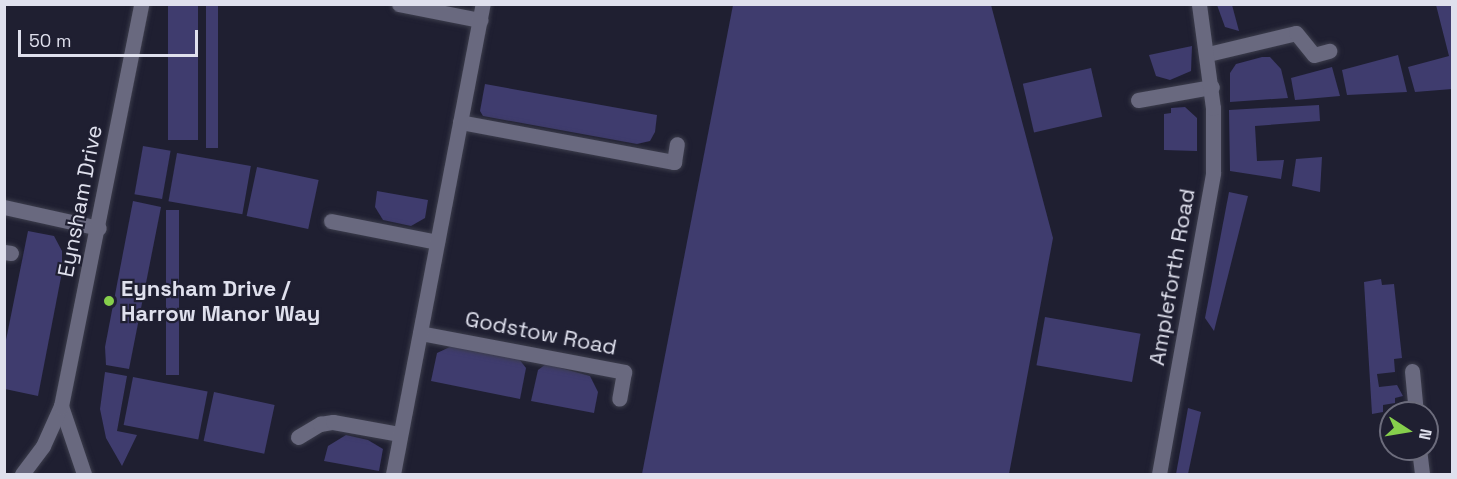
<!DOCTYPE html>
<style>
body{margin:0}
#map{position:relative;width:1457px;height:479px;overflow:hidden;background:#1f1f31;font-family:"Space Grotesk",sans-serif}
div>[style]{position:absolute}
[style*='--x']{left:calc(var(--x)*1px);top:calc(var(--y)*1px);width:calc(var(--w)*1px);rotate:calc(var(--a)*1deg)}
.green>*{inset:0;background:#3f3c6e;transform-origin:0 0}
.roads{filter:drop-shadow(0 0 2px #3c3d4c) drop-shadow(0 0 2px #3c3d4c)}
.minor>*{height:15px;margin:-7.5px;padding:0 7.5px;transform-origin:7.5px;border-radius:7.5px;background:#69697f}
.dots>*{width:16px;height:16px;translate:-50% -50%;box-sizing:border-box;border:3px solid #1f1f31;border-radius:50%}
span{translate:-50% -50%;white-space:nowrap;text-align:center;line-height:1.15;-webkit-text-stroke:4.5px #1f1f31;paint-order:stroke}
.street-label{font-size:22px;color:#dfe0ed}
.poi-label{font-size:22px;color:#dfe0ed;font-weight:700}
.left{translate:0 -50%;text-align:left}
.frame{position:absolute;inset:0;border:6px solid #dfe0ed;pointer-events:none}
.north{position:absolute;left:1379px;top:401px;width:60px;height:60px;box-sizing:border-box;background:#1f1f31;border:2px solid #6c6c7c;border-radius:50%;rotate:102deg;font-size:16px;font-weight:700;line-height:24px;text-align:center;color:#dfe0ed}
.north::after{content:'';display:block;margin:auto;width:21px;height:27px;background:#86cf4c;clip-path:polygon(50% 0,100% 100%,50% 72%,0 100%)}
.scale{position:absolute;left:18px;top:30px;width:180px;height:27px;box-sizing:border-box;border:3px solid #dfe0ed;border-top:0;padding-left:8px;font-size:18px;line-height:21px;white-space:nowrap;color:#dfe0ed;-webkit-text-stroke:4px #1f1f31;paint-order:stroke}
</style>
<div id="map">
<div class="green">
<div style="left:168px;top:5px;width:30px;height:135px"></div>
<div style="left:206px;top:5px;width:12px;height:143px"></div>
<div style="clip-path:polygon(733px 5px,991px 5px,1053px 238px,1009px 474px,642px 474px)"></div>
<div style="clip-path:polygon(1217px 5px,1232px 5px,1239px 31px,1225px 27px)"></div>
<div style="clip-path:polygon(1436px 5px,1452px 5px,1452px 89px,1415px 92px,1408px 67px,1449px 56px)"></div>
<div style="clip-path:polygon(1192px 46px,1191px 71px,1170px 80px,1156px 76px,1149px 55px)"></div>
<div style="clip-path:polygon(1398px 55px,1407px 92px,1347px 95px,1342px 70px)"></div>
<div style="clip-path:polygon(1262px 57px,1270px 57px,1281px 69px,1288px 98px,1230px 102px,1230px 73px,1236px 64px)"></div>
<div style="clip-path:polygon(1332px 67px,1340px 96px,1295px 100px,1291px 78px)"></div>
<div style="left:1091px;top:68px;width:50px;height:70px;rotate:77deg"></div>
<div style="clip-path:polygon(485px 84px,657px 115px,655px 132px,650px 141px,637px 144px,483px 116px,480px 111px)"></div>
<div style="clip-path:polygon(1319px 105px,1320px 121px,1255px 126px,1257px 161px,1284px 160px,1281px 179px,1230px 171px,1229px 110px)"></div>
<div style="clip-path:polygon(1185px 107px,1197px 118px,1197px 151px,1164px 150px,1164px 114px,1171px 113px,1171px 108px)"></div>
<div style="left:143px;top:146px;width:28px;height:49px;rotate:10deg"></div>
<div style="left:177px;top:153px;width:75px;height:49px;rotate:10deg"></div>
<div style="clip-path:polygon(1322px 157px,1320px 192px,1292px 186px,1296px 159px)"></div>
<div style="left:257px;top:167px;width:63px;height:50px;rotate:12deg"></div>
<div style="clip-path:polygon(377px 191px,428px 200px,425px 218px,411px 226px,383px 220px,375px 207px)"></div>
<div style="clip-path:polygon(1229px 192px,1248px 196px,1214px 331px,1205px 318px)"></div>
<div style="clip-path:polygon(133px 201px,161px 207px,129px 369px,106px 365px,105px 347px)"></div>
<div style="left:166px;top:210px;width:13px;height:165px"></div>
<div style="clip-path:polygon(28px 231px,54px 236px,62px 251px,62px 272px,38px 396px,5px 389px,5px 345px)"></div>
<div style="clip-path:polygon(1381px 279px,1382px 285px,1394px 284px,1402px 358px,1394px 359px,1395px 372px,1377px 374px,1379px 387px,1397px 385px,1403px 396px,1395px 398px,1395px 403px,1383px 405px,1383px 412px,1372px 414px,1364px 282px)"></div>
<div style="left:1045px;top:317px;width:97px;height:49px;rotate:10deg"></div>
<div style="clip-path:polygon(452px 346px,519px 359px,526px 368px,520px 399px,431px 381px,437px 353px)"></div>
<div style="clip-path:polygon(546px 364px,590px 376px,598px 392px,594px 413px,531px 401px,538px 370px)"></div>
<div style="clip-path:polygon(105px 372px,127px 376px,117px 431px,137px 435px,122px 466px,106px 438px,100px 409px)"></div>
<div style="left:133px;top:377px;width:76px;height:49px;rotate:11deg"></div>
<div style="left:214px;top:392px;width:62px;height:50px;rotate:12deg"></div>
<div style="clip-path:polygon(1188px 408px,1201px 412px,1188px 474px,1176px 474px)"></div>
<div style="clip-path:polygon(346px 435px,368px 440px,383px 449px,379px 471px,324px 461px,328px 446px)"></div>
</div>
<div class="roads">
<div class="minor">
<div style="--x:399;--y:4;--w:83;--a:11.2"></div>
<div style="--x:1208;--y:54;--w:90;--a:-13.4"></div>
<div style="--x:1296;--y:33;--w:28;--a:51"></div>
<div style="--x:1314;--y:55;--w:16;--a:-15"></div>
<div style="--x:1138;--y:100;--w:75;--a:-10"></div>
<div style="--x:460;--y:122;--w:218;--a:10.6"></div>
<div style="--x:674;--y:162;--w:18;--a:-81"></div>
<div style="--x:4;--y:207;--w:97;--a:12.5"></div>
<div style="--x:331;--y:221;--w:108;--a:11.2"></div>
<div style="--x:4;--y:252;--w:7;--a:8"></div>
<div style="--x:420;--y:333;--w:208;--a:10.8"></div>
<div style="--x:624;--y:372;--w:27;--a:100"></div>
<div style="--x:1412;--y:371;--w:42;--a:84.6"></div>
<div style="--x:61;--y:406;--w:72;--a:71.3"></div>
<div style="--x:298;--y:437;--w:26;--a:-31"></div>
<div style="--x:320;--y:424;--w:13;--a:-9"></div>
<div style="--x:333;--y:422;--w:68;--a:10.2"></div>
<div style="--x:1419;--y:449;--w:25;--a:83"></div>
<div style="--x:22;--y:474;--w:35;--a:-53"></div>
<div style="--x:43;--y:446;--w:44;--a:-65.8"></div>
<div style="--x:61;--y:406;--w:410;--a:-78.7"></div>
<div style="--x:393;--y:474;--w:479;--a:-79.2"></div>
<div style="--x:1159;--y:474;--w:306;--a:-79.8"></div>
<div style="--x:1213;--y:173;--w:65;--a:-90"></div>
<div style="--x:1213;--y:108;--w:105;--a:-97.7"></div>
</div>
</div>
<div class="dots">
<div style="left:109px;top:301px;background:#86cf4c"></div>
</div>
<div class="street-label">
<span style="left:80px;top:201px;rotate:-79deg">Eynsham Drive</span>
<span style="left:1172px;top:277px;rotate:-80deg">Ampleforth Road</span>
<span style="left:541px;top:333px;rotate:11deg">Godstow Road</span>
</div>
<div class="poi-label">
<span class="left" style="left:121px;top:301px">Eynsham Drive /<br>Harrow Manor Way</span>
</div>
<div class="frame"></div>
<div class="north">N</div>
<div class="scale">50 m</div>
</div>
